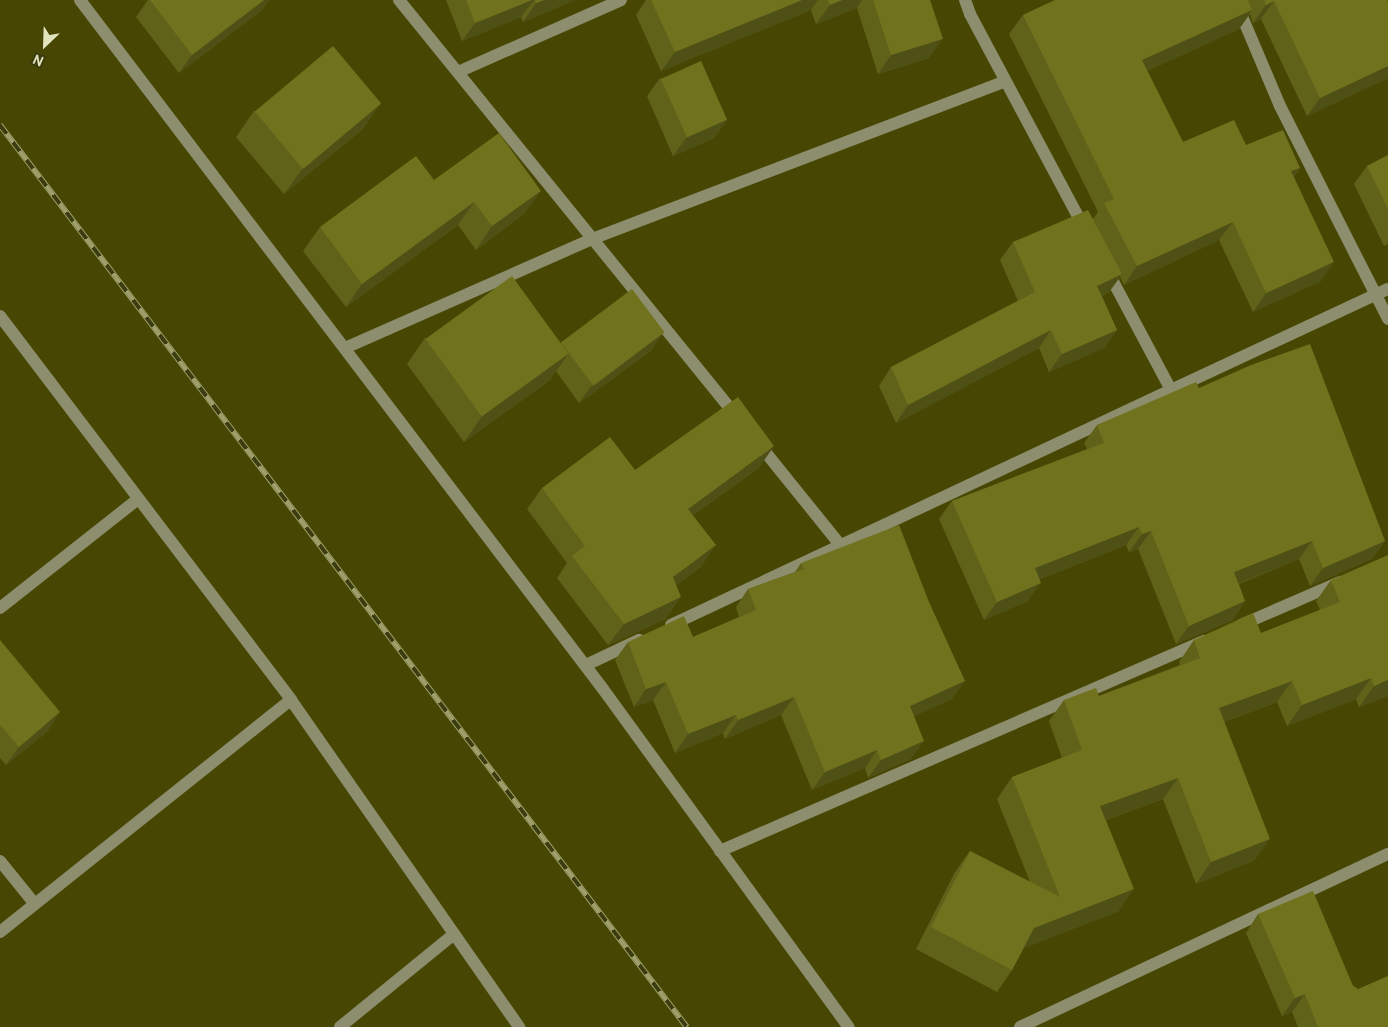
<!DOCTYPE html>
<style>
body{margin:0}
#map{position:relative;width:1388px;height:1027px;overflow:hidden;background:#474703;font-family:Overpass,sans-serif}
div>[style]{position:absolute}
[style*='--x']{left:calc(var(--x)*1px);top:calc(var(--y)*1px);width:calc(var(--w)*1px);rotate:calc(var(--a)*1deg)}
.minor>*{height:12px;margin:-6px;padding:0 6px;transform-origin:6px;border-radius:6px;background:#8c8e6d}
.rail>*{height:5.5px;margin-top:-2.75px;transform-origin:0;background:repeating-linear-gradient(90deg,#3c3c11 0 11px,#9e9f6b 0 22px);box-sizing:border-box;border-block:1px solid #9e9f6b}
.wall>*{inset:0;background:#61621a}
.shaded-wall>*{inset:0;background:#4f5015}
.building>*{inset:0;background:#71721e;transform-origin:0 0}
span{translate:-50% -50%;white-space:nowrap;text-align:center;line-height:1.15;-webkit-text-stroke:4px #3c3c11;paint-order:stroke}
.north{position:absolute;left:20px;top:20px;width:50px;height:50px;-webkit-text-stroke:4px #3c3c11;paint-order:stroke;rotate:204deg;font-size:14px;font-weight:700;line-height:20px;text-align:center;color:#e2e4bd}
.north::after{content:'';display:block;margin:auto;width:18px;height:22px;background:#e2e4bd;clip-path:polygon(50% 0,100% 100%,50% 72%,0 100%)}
</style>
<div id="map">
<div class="minor">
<div style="--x:80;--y:0;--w:865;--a:52.8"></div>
<div style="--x:603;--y:689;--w:418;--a:54"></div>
<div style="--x:399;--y:0;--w:537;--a:50.97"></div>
<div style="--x:965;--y:0;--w:15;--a:70"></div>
<div style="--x:970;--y:14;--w:244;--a:61.9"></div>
<div style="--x:1235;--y:0;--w:115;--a:67"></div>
<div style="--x:1280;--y:106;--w:239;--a:63.1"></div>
<div style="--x:458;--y:72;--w:178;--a:-23.8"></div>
<div style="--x:1107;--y:270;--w:136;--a:61.9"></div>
<div style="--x:1171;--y:390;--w:239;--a:-25"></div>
<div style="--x:0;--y:316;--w:482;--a:52.8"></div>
<div style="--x:291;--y:700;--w:399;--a:55.1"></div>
<div style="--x:345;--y:348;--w:270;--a:-23.8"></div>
<div style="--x:592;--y:239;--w:442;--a:-20.9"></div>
<div style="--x:758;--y:443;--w:132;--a:51.1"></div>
<div style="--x:0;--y:608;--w:176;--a:-38.3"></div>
<div style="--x:671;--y:625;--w:552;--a:-25.17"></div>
<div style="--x:1241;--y:625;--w:108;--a:-23.5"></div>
<div style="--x:586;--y:665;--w:59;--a:-25.3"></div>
<div style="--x:720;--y:851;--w:528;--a:-23.46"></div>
<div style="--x:0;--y:861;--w:55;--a:50.9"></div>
<div style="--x:0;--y:932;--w:372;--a:-38.6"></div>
<div style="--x:340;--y:1027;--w:147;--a:-39.2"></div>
<div style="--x:1020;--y:1027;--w:407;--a:-25.2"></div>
</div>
<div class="rail">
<div style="--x:0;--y:125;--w:1134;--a:52.71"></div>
</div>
<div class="wall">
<div style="clip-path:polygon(148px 0,269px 0,261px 11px,179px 73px,136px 17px)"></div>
<div style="clip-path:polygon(446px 0,575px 0,523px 22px,521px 17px,462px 41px)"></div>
<div style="clip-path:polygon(646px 0,930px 0,929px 58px,878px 74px,857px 8px,816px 24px,811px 10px,661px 71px,636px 15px)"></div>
<div style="clip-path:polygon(1055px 0,1387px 0,1388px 2px,1388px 78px,1307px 116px,1261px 19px,1253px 23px,1250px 14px,1239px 29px,1147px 71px,1183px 142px,1246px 145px,1300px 168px,1294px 177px,1321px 281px,1253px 312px,1219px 240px,1124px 285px,1120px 277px,1109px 292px,1102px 296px,1117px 330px,1104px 348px,1049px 372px,1039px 348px,896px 423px,879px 386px,891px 367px,1018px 301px,1000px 260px,1013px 242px,1093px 219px,1098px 212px,1009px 34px,1023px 15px)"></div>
<div style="clip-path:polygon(660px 78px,727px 120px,714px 138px,673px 156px,647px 96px)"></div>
<div style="clip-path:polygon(254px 111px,363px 129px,284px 194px,236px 137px)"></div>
<div style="clip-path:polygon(1388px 155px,1388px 244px,1384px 246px,1354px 184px,1367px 166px)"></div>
<div style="clip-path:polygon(434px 180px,524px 214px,476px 250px,458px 225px,346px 307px,303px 251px,320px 227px)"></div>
<div style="clip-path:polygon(425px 338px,560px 343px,561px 342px,651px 351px,579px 403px,556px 371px,550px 380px,464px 442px,407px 364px)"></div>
<div style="clip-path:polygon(1199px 388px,1385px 541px,1372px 559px,1310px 586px,1299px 559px,1239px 584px,1245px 601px,1233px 620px,1176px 644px,1138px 549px,1129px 552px,1126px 545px,1040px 579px,1028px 601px,984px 620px,939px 519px,952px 501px,1087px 449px,1084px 443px,1097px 425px)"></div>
<div style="clip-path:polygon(759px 468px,693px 515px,701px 567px,676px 585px,666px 619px,608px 645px,557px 578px,567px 563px,527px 509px,542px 488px,635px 470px)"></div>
<div style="clip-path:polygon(801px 563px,952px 699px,914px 716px,911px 759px,868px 778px,865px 768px,812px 790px,781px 715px,725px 739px,723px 733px,675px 753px,653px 700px,634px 707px,615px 660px,628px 642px,693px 637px,739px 617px,736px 607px,748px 589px,795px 572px)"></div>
<div style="clip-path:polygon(1331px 580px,1388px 696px,1359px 707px,1356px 699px,1287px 726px,1277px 702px,1224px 722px,1255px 860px,1196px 884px,1163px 799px,1106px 820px,1119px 911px,1024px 948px,1012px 970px,997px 992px,916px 949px,955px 872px,970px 851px,1030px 882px,997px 799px,1012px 777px,1062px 758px,1049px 721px,1064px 700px,1099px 696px,1180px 665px,1179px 662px,1194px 640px,1261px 633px,1320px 610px,1316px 601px)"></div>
<div style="clip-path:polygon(0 640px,48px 731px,6px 765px,0 758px)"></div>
<div style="clip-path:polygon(1258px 914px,1358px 989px,1388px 1027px,1298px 1027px,1292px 1012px,1282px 1016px,1246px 933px)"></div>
</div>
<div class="shaded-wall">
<div style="clip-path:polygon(264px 0,269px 0,261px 11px,179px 73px,192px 55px)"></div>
<div style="clip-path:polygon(532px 0,534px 0,521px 17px,462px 41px,475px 23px)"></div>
<div style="clip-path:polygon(544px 0,575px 0,523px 22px,536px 3px)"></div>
<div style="clip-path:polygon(802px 0,818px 0,811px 10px,661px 71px,675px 52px)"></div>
<div style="clip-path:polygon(842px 0,862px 0,857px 8px,816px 24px,830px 5px)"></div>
<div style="clip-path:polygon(1274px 1px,1261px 19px,1253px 23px,1266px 5px)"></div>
<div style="clip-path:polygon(1252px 10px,1239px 29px,1129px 79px,1142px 60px)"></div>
<div style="clip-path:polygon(943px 39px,929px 58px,878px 74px,891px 55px)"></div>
<div style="clip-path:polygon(1388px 66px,1388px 78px,1307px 116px,1320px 98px)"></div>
<div style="clip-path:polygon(381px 103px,363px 129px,284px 194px,303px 168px)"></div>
<div style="clip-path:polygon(727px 120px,714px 138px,673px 156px,686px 138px)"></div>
<div style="clip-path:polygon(1300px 168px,1287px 187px,1291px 171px)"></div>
<div style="clip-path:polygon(541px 191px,524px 214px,476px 250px,492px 226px)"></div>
<div style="clip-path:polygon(474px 202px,458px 225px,346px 307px,362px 284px)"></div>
<div style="clip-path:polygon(1233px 222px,1219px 240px,1124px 285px,1137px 266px)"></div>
<div style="clip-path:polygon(1334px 262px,1321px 281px,1253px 312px,1266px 293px)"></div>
<div style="clip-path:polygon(1122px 274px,1109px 292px,1084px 304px,1097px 286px)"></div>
<div style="clip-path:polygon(1051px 330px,1039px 348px,896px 423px,908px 405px)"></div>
<div style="clip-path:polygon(1117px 330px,1104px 348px,1049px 372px,1062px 354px)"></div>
<div style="clip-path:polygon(664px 332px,651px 351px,579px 403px,592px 385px)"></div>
<div style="clip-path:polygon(568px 354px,550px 380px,464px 442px,482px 416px)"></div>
<div style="clip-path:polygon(774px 446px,759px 468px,673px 530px,688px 509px)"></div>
<div style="clip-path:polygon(1139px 527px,1126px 545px,1022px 586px,1035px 568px)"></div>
<div style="clip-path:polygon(1151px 531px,1138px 549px,1129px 552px,1142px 534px)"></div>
<div style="clip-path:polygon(1312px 541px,1299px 559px,1222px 590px,1234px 572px)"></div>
<div style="clip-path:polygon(1385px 541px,1372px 559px,1310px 586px,1323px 568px)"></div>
<div style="clip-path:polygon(716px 545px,701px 567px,658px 599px,673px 577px)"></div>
<div style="clip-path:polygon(1041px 583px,1028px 601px,984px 620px,997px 602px)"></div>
<div style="clip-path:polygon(681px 597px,666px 619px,608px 645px,624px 624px)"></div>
<div style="clip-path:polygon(1245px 601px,1233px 620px,1176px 644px,1189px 626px)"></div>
<div style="clip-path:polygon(1371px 678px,1356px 699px,1287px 726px,1302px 705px)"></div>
<div style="clip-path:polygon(1388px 680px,1388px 696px,1359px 707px,1374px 686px)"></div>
<div style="clip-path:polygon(965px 681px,952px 699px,897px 724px,910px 706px)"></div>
<div style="clip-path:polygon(1292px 681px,1277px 702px,1204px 729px,1219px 708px)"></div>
<div style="clip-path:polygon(666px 682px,653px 700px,634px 707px,646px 689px)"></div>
<div style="clip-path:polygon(794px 697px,781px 715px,725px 739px,738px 720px)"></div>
<div style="clip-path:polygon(60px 712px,48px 731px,6px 765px,19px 747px)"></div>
<div style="clip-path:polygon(736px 715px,723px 733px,675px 753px,688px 734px)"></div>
<div style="clip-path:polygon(924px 741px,911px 759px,868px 778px,881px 760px)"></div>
<div style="clip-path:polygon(877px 750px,865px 768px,812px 790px,825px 772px)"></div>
<div style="clip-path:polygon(1178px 778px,1163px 799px,1085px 827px,1100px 806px)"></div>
<div style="clip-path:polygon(1270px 839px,1255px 860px,1196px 884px,1211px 862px)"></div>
<div style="clip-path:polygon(1134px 889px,1119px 911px,1019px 950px,1034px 928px)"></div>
<div style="clip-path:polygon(1305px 994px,1292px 1012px,1282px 1016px,1295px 998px)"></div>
</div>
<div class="building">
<div style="clip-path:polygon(150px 0,264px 0,192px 55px)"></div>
<div style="clip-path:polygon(466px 0,532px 0,475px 23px)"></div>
<div style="clip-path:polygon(535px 0,544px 0,536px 3px)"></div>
<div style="clip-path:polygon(651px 0,802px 0,675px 52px)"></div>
<div style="clip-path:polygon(828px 0,842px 0,830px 5px)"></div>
<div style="clip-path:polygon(873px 0,930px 0,943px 39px,891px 55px)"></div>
<div style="clip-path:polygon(1055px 0,1248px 0,1252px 10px,1142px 60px,1183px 142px,1234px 120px,1246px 145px,1283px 130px,1300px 168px,1291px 171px,1334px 262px,1266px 293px,1233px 222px,1137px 266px,1104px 203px,1114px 199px,1023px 15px)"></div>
<div style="clip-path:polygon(1264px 0,1387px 0,1388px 2px,1388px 66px,1320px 98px,1274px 1px,1266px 5px)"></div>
<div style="left:333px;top:46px;width:75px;height:102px;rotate:50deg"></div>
<div style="left:701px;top:61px;width:64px;height:44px;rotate:66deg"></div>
<div style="clip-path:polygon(499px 133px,541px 191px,492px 226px,474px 202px,362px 284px,320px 227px,416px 156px,434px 180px)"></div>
<div style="clip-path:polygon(1388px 155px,1388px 209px,1367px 166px)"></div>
<div style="clip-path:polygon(1088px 210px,1122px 274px,1097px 286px,1117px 330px,1062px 354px,1051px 330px,908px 405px,891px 367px,1035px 292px,1013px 242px)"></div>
<div style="left:512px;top:276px;width:96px;height:107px;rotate:54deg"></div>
<div style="left:632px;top:289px;width:54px;height:89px;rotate:53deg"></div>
<div style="clip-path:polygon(1310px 344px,1385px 541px,1323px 568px,1312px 541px,1234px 572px,1245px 601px,1189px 626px,1151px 531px,1142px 534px,1139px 527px,1035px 568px,1041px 583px,997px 602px,952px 501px,1104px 443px,1097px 425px,1196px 382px,1199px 388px,1251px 365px)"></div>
<div style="clip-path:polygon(738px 397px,774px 446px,688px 509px,716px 545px,673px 577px,681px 597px,624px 624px,572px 556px,585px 546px,542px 488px,610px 437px,635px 470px)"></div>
<div style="clip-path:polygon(899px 525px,929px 602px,965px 681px,910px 706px,924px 741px,881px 760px,877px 750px,825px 772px,794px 697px,738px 720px,736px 715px,688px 734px,666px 682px,646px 689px,628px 642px,684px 616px,693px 637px,756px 610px,748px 589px,804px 569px,801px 563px)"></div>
<div style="clip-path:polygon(1388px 555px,1388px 680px,1374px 686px,1371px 678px,1302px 705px,1292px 681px,1219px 708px,1270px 839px,1211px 862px,1178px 778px,1100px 806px,1134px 889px,1034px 928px,1012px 970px,931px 927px,970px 851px,1060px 897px,1012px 777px,1082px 750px,1064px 700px,1096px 688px,1099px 696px,1200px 658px,1194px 640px,1253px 613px,1261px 633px,1340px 602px,1331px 580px)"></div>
<div style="clip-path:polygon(0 640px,60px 712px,19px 747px,0 725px)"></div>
<div style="clip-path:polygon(1313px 891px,1353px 986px,1358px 989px,1388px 976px,1388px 1027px,1318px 1027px,1305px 994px,1295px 998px,1258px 914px)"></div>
</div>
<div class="north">N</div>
</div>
